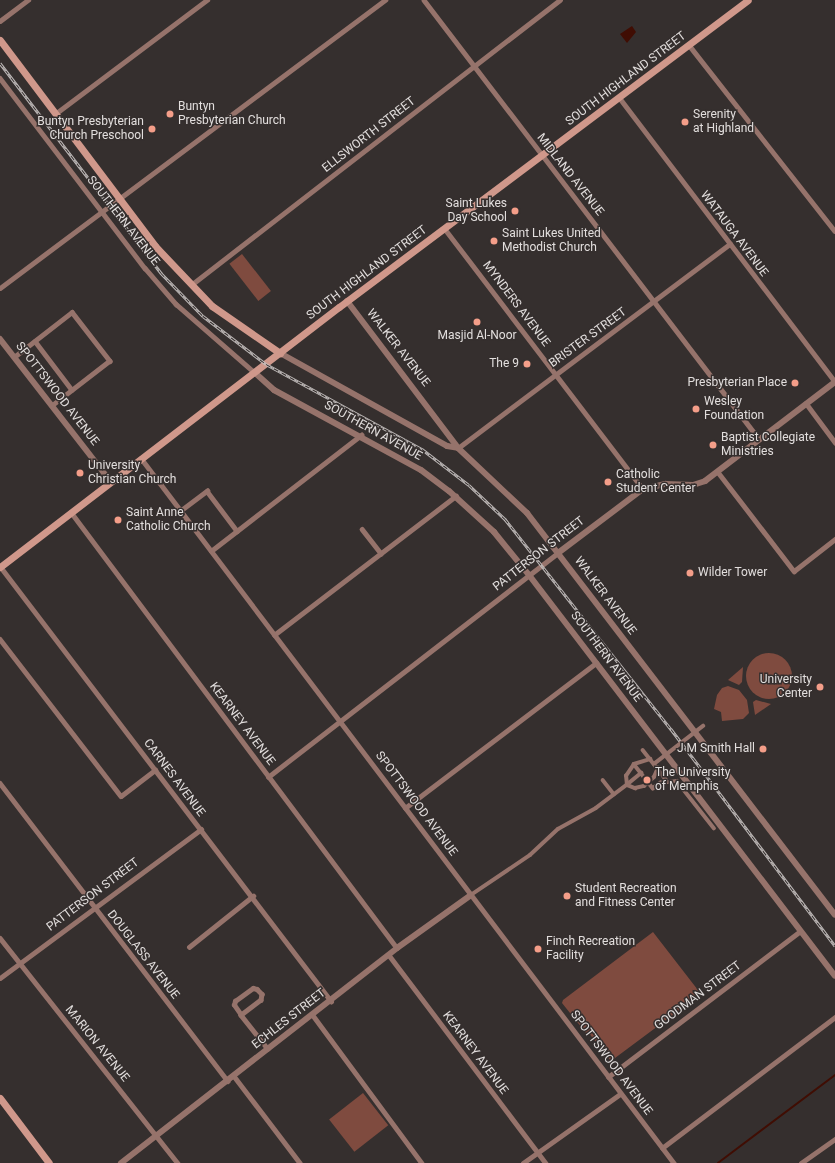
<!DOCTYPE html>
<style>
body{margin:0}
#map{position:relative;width:835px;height:1163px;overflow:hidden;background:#352f2e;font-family:Roboto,sans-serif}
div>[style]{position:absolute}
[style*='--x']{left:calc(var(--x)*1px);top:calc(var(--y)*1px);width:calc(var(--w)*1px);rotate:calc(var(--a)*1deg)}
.green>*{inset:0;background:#7f4b3f;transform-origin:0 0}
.round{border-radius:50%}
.water>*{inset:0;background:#400d03}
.stream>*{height:1.5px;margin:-0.75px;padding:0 0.75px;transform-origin:0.75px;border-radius:0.75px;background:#400d03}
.pedestrian>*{height:3.5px;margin:-1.75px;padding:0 1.75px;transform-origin:1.75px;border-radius:1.75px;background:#96736b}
.minor>*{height:4.5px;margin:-2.25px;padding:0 2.25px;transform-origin:2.25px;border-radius:2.25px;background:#96736b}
.tertiary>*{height:6px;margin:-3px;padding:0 3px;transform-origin:3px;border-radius:3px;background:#96736b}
.secondary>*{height:7px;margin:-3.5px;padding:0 3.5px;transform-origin:3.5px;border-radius:3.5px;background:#d0988b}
.rail>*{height:3px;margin-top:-1.5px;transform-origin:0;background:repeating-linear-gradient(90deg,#352f2e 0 4.5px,#c0bbba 0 9px);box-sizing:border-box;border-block:1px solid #c0bbba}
.pedestrian-bridge>*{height:3.5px;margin:-1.75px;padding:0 1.75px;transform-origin:1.75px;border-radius:1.75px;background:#96736b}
.dots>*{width:11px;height:11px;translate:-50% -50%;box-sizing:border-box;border:2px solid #352f2e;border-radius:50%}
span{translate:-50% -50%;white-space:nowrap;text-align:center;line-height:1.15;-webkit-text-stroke:3px #352f2e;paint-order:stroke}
.street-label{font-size:12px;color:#e2dedd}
.poi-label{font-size:12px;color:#e2dedd}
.left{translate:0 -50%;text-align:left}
.right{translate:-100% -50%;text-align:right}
</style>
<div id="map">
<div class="green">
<div style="left:242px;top:254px;width:47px;height:16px;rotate:52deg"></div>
<div class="round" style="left:746px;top:653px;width:46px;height:46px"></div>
<div style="clip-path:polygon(743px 667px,742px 682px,739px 685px,728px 680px)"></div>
<div style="clip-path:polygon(728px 686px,739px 690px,747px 700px,749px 713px,743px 719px,722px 721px,721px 712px,714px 709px,717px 695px,722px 688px)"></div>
<div style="clip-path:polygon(756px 700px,771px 704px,755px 715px,753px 702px)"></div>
<div style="clip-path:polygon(653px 932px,701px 994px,611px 1061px,588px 1032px,586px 1033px,562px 1003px,563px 1000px)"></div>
<div style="left:363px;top:1093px;width:41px;height:43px;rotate:52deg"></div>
</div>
<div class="water">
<div style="clip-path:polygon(632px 26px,636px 32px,627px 43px,620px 34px)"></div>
</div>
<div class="stream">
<div style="--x:718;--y:1163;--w:146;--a:-36.9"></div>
</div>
<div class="pedestrian">
<div style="--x:643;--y:750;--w:37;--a:52"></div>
<div style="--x:634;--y:764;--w:31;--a:52"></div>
<div style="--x:653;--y:788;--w:9;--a:-36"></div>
<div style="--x:660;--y:783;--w:17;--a:-7"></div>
<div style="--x:677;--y:781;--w:60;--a:51.8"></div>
<div style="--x:642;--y:773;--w:19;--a:141"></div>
<div style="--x:627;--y:785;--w:9;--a:21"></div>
<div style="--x:635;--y:788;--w:9;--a:-13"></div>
<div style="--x:644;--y:786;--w:13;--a:-42"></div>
<div style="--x:654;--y:777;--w:10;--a:-66"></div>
<div style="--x:603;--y:780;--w:18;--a:52"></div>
<div style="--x:471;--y:895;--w:71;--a:-34.1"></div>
<div style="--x:530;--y:855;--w:38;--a:-43"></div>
<div style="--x:558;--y:829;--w:43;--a:-28.9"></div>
<div style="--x:596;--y:808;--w:39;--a:-37"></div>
<div style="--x:627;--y:785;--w:9;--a:-96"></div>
<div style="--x:626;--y:776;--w:14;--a:-56"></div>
<div style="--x:634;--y:764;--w:17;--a:-17"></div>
</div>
<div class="minor">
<div style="--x:424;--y:0;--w:552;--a:52.65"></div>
<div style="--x:0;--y:21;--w:35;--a:-37"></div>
<div style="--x:689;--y:45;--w:236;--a:51.9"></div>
<div style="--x:0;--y:78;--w:239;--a:52.7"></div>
<div style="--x:145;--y:268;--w:48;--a:49.3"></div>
<div style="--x:176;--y:304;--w:103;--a:41.1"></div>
<div style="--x:619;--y:97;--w:358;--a:52.8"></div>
<div style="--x:55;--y:114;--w:190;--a:-36.9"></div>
<div style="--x:445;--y:229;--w:327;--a:52.7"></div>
<div style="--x:191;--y:285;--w:466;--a:-37.7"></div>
<div style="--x:0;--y:288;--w:481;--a:-36.8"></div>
<div style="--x:35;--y:341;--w:61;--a:52.9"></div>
<div style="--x:14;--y:357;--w:73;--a:-37.8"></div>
<div style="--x:72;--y:312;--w:62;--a:52.2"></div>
<div style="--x:110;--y:361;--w:72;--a:142.3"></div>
<div style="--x:806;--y:403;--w:49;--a:53.4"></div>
<div style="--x:458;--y:448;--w:340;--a:-36.9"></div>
<div style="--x:141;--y:458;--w:884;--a:52.91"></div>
<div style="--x:718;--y:472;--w:125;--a:52.5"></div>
<div style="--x:794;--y:571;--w:52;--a:-38"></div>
<div style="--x:180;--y:511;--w:34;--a:-37"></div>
<div style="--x:207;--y:491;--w:50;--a:53.1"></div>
<div style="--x:71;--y:512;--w:544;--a:53.21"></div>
<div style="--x:362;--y:529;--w:31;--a:52"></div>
<div style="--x:211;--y:551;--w:190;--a:-37.7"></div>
<div style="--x:0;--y:566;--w:547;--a:52.73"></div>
<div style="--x:274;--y:635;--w:229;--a:-37.4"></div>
<div style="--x:0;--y:639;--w:198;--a:52.4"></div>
<div style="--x:121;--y:796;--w:43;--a:-37.4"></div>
<div style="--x:268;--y:777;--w:366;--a:-37.7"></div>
<div style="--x:0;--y:783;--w:375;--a:52.6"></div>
<div style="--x:405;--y:808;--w:240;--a:-37.2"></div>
<div style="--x:0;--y:938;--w:287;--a:51.7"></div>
<div style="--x:189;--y:947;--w:82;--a:-38.6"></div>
<div style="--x:389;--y:955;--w:261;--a:53"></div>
<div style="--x:0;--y:978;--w:250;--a:-36.5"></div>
<div style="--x:312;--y:1014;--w:185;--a:53.6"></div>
<div style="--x:241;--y:1015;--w:12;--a:-125"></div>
<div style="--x:234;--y:1005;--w:4;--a:-76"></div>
<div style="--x:235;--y:1001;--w:22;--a:-36"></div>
<div style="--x:253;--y:988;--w:4;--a:14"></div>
<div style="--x:257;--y:989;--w:7;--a:45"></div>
<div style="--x:262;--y:994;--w:6;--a:99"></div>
<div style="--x:261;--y:1000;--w:25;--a:143"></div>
<div style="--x:241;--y:1015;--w:43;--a:51.5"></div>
<div style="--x:234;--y:1076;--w:109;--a:52.8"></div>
<div style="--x:608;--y:1077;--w:241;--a:-37.2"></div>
<div style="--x:662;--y:1148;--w:217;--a:-37.1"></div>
<div style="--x:523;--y:1163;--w:119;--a:-35.4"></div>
<div style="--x:801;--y:1163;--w:42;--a:-35.2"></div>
</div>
<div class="tertiary">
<div style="--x:347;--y:301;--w:184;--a:52.9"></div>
<div style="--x:458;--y:448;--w:95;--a:43.3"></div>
<div style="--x:527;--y:513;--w:506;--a:52.54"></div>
<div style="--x:0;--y:339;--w:181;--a:52.2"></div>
<div style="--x:280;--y:353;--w:191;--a:29.1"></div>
<div style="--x:447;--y:446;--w:11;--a:10"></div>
<div style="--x:254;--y:372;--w:27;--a:42"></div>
<div style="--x:274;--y:390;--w:167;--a:28.6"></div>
<div style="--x:421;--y:470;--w:35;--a:37"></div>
<div style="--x:449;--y:491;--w:61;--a:42.3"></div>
<div style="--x:494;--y:532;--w:55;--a:50.9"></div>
<div style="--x:529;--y:575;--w:504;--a:52.65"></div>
<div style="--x:558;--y:553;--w:106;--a:-37"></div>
<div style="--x:643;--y:489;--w:23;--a:-13"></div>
<div style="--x:665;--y:484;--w:28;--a:2"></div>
<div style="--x:693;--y:485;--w:13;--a:-18"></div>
<div style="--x:705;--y:481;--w:163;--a:-37.3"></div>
<div style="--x:121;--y:1163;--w:350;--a:-37.9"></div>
<div style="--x:397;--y:948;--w:91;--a:-35.6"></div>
</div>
<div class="secondary">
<div style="--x:0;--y:40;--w:258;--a:53"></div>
<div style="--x:155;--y:246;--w:83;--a:46.5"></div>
<div style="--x:212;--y:306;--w:83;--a:34.7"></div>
<div style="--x:0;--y:567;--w:427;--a:-37.5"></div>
<div style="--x:339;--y:307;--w:511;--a:-36.89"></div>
<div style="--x:0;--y:1098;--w:81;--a:53"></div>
</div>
<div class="rail">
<div style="--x:0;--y:63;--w:265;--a:52.5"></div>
<div style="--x:161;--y:273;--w:60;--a:45.7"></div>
<div style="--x:203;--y:316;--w:79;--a:37.3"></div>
<div style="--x:266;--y:364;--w:178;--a:28.6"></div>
<div style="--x:422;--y:449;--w:59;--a:37.5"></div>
<div style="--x:469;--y:485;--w:50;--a:43.4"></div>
<div style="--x:505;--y:519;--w:268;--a:51.7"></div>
<div style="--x:671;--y:729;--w:272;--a:52.9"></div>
</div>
<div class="pedestrian-bridge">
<div style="--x:654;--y:764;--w:62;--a:-37.8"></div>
</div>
<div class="dots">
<div style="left:170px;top:114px;background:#f49e89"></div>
<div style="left:685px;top:122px;background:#f49e89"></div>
<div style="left:152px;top:129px;background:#f49e89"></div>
<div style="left:515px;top:211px;background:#f49e89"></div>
<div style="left:494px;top:241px;background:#f49e89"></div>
<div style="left:477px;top:322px;background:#f49e89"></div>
<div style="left:527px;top:364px;background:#f49e89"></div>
<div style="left:795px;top:383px;background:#f49e89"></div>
<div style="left:696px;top:409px;background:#f49e89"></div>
<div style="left:713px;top:445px;background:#f49e89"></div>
<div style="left:80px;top:473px;background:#f49e89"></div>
<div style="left:608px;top:482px;background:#f49e89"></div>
<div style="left:118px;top:520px;background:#f49e89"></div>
<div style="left:690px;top:573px;background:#f49e89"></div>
<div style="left:820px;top:687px;background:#f49e89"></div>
<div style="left:763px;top:749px;background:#f49e89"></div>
<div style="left:647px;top:780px;background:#f49e89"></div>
<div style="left:567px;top:896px;background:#f49e89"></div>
<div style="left:538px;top:949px;background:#f49e89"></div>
</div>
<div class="street-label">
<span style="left:626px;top:79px;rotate:-37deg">SOUTH HIGHLAND STREET</span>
<span style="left:369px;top:135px;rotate:-38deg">ELLSWORTH STREET</span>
<span style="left:570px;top:175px;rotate:52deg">MIDLAND AVENUE</span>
<span style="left:123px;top:221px;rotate:52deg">SOUTHERN AVENUE</span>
<span style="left:734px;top:234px;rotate:53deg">WATAUGA AVENUE</span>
<span style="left:367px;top:273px;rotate:-37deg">SOUTH HIGHLAND STREET</span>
<span style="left:516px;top:304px;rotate:53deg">MYNDERS AVENUE</span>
<span style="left:588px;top:338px;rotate:-36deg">BRISTER STREET</span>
<span style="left:398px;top:348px;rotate:52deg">WALKER AVENUE</span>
<span style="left:57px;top:394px;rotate:52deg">SPOTTSWOOD AVENUE</span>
<span style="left:373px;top:431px;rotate:29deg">SOUTHERN AVENUE</span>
<span style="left:539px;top:554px;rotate:-38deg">PATTERSON STREET</span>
<span style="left:605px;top:596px;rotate:53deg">WALKER AVENUE</span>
<span style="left:606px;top:657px;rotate:53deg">SOUTHERN AVENUE</span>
<span style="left:242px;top:724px;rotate:53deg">KEARNEY AVENUE</span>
<span style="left:174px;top:778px;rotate:53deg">CARNES AVENUE</span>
<span style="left:416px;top:804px;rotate:53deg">SPOTTSWOOD AVENUE</span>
<span style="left:93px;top:895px;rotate:-37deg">PATTERSON STREET</span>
<span style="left:143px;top:955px;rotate:52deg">DOUGLASS AVENUE</span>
<span style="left:698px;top:996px;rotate:-37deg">GOODMAN STREET</span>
<span style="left:289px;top:1019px;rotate:-38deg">ECHLES STREET</span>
<span style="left:97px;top:1044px;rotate:51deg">MARION AVENUE</span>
<span style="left:475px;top:1053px;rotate:53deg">KEARNEY AVENUE</span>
<span style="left:611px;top:1063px;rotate:53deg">SPOTTSWOOD AVENUE</span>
</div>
<div class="poi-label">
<span class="left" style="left:178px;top:114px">Buntyn<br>Presbyterian Church</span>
<span class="left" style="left:693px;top:122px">Serenity<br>at Highland</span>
<span class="right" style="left:144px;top:129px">Buntyn Presbyterian<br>Church Preschool</span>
<span class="right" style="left:507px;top:211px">Saint Lukes<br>Day School</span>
<span class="left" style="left:502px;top:241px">Saint Lukes United<br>Methodist Church</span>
<span style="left:477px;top:336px">Masjid Al-Noor</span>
<span class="right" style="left:519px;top:364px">The 9</span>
<span class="right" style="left:787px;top:383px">Presbyterian Place</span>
<span class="left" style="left:704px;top:409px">Wesley<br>Foundation</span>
<span class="left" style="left:721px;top:445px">Baptist Collegiate<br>Ministries</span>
<span class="left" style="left:88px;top:473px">University<br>Christian Church</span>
<span class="left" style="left:616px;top:482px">Catholic<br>Student Center</span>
<span class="left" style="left:126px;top:520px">Saint Anne<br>Catholic Church</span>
<span class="left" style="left:698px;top:573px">Wilder Tower</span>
<span class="right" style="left:812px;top:687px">University<br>Center</span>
<span class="right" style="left:755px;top:749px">J M Smith Hall</span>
<span class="left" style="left:655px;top:780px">The University<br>of Memphis</span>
<span class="left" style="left:575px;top:896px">Student Recreation<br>and Fitness Center</span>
<span class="left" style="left:546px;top:949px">Finch Recreation<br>Facility</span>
</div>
</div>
